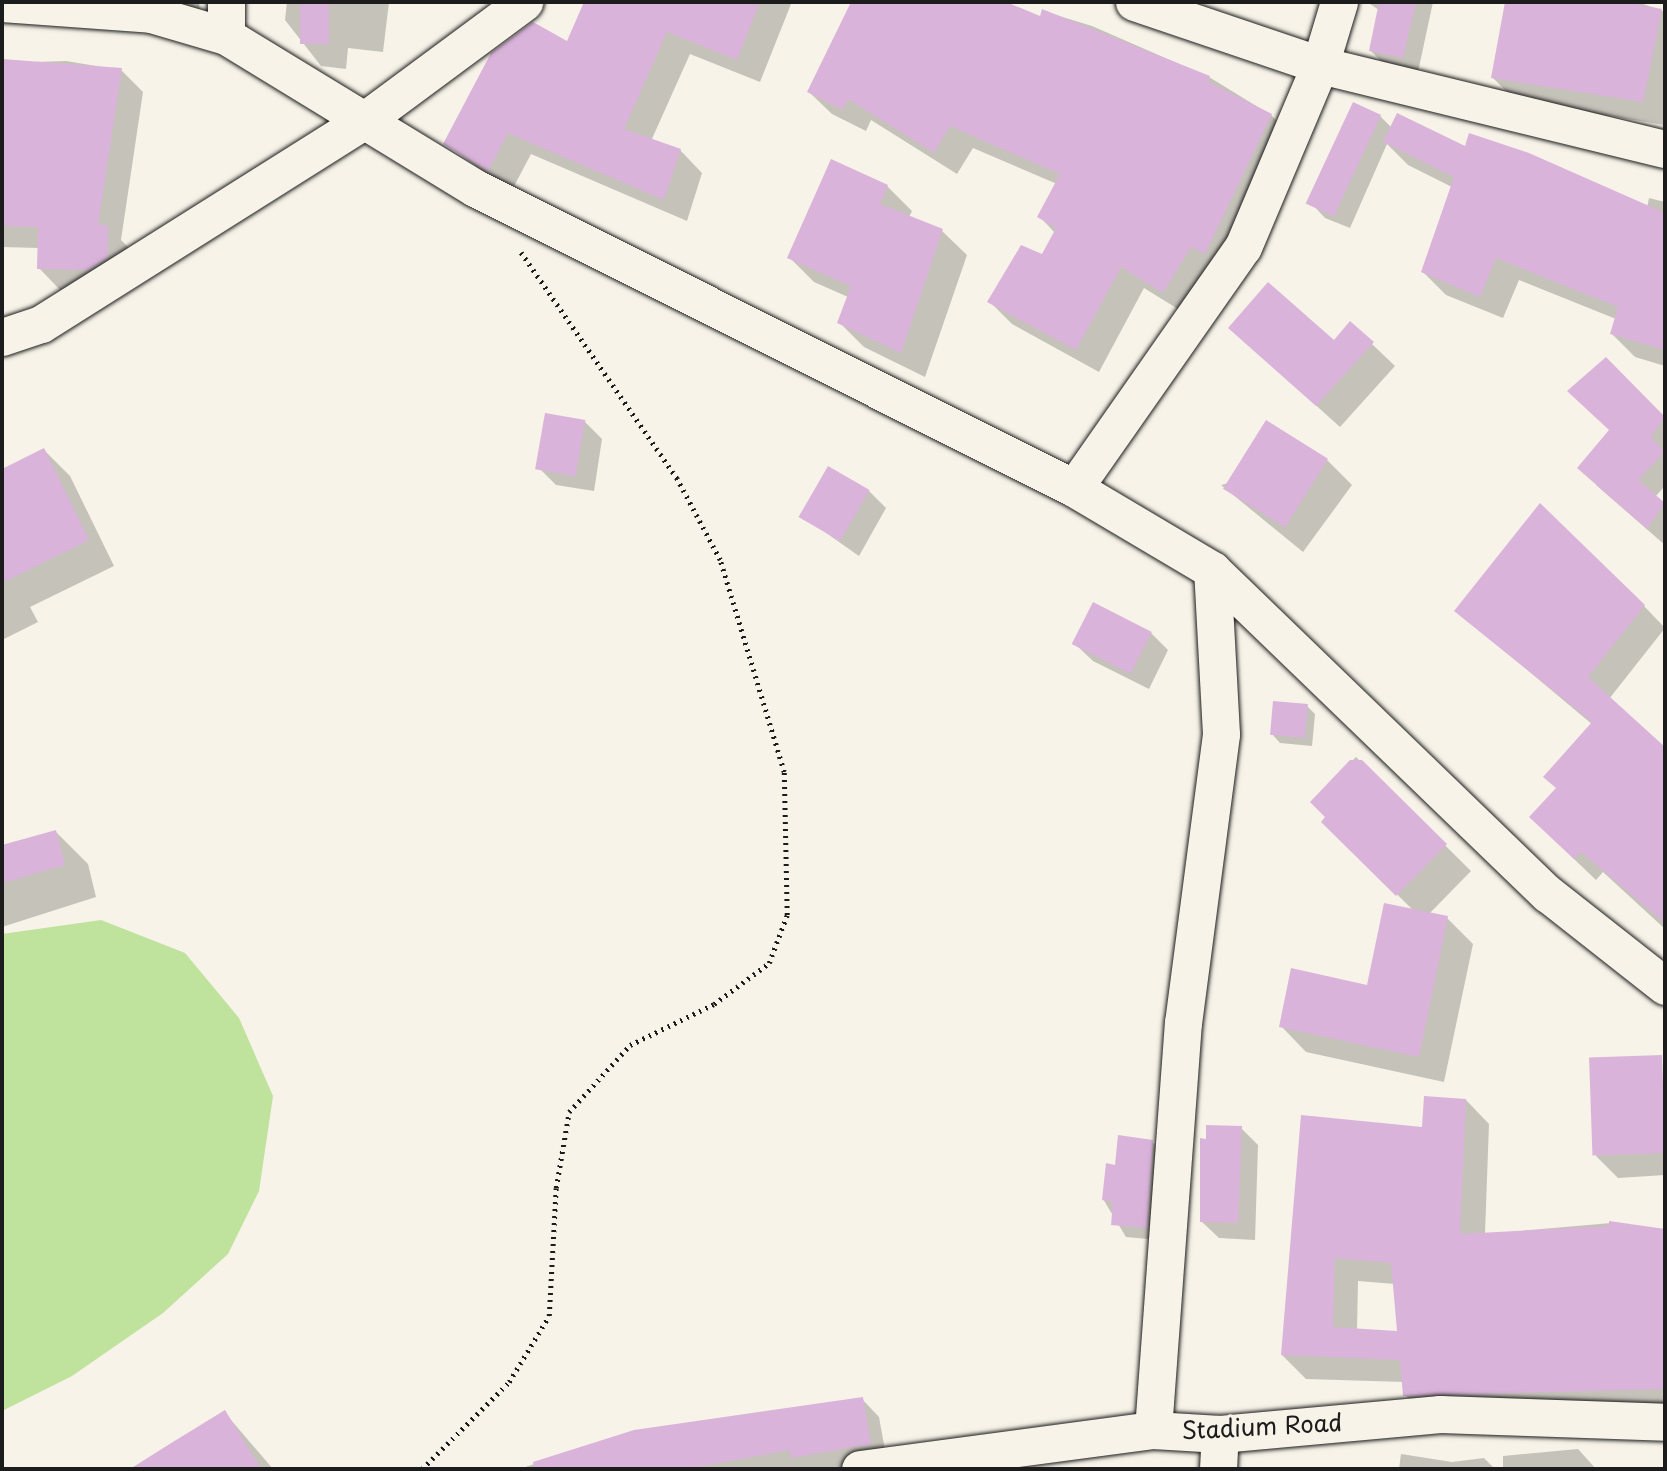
<!DOCTYPE html>
<style>
body{margin:0}
#map{position:relative;width:1667px;height:1471px;overflow:hidden;background:#f7f3e8;font-family:"Playpen Sans",sans-serif}
div>[style]{position:absolute}
[style*='--x']{left:calc(var(--x)*1px);top:calc(var(--y)*1px);width:calc(var(--w)*1px);rotate:calc(var(--a)*1deg)}
.green>*{inset:0;background:#bfe29c}
.shadow>*{inset:0;background:#0003}
.building>*{inset:0;background:#dab3db;transform-origin:0 0}
.path>*{height:4.5px;margin-top:-2.25px;transform-origin:0;background:repeating-linear-gradient(90deg,#1c1c1c 0 2px,transparent 0 7px)}
.roads{filter:drop-shadow(0 0 2px #1c1c1c) drop-shadow(0 0 2px #1c1c1c)}
.street>*{height:37px;margin:-18.5px;padding:0 18.5px;transform-origin:18.5px;border-radius:18.5px;background:#f7f3e8}
span{translate:-50% -50%;white-space:nowrap;text-align:center;line-height:1.15;-webkit-text-stroke:6px #f7f3e8;paint-order:stroke}
.street-label{font-size:24px;color:#1c1c1c}
.frame{position:absolute;inset:0;border:4px solid #1c1c1c;pointer-events:none}
</style>
<div id="map">
<div class="green">
<div style="clip-path:polygon(101px 920px,185px 953px,239px 1018px,273px 1096px,259px 1191px,228px 1254px,163px 1313px,72px 1376px,2px 1411px,2px 934px)"></div>
</div>
<div class="shadow">
<div style="clip-path:polygon(140px 2px,199px 2px,200px 14px)"></div>
<div style="clip-path:polygon(287px 2px,389px 2px,383px 52px,348px 48px,346px 69px,321px 66px,285px 20px)"></div>
<div style="clip-path:polygon(652px 2px,791px 4px,760px 82px,690px 54px,651px 141px,680px 150px,702px 173px,687px 221px,531px 154px,511px 192px,445px 143px,568px 43px,639px 34px)"></div>
<div style="clip-path:polygon(853px 2px,992px 2px,1041px 19px,1043px 11px,1092px 26px,1209px 77px,1271px 115px,1294px 138px,1186px 314px,1144px 288px,1099px 372px,1012px 324px,989px 301px,1042px 257px,1055px 233px,1039px 216px,1057px 184px,973px 148px,957px 174px,871px 120px,866px 131px,832px 114px,809px 92px)"></div>
<div style="clip-path:polygon(1367px 2px,1433px 2px,1418px 72px,1386px 66px,1371px 51px,1379px 10px)"></div>
<div style="clip-path:polygon(1506px 2px,1638px 2px,1665px 12px,1665px 125px,1516px 101px,1492px 77px)"></div>
<div style="clip-path:polygon(66px 61px,121px 70px,143px 92px,121px 240px,130px 249px,61px 291px,39px 268px,39px 248px,2px 247px,2px 63px)"></div>
<div style="clip-path:polygon(1380px 116px,1392px 128px,1647px 208px,1649px 198px,1665px 202px,1665px 366px,1635px 357px,1612px 334px,1616px 319px,1519px 280px,1503px 318px,1446px 295px,1423px 272px,1452px 187px,1408px 165px,1387px 144px,1350px 228px,1325px 218px,1312px 204px)"></div>
<div style="clip-path:polygon(887px 186px,912px 211px,909px 217px,942px 231px,967px 255px,925px 377px,864px 347px,839px 322px,848px 297px,814px 282px,789px 257px)"></div>
<div style="clip-path:polygon(1230px 328px,1372px 344px,1395px 366px,1340px 427px)"></div>
<div style="clip-path:polygon(1606px 359px,1665px 419px,1665px 486px,1655px 497px,1665px 505px,1665px 545px,1596px 485px,1611px 431px)"></div>
<div style="clip-path:polygon(584px 421px,602px 439px,594px 491px,556px 485px,539px 468px)"></div>
<div style="clip-path:polygon(44px 450px,70px 476px,114px 566px,30px 607px,38px 622px,2px 640px,2px 471px)"></div>
<div style="clip-path:polygon(1326px 459px,1352px 485px,1303px 552px,1221px 485px)"></div>
<div style="clip-path:polygon(869px 491px,886px 508px,859px 556px,802px 516px)"></div>
<div style="clip-path:polygon(1644px 606px,1665px 628px,1609px 699px,1665px 750px,1665px 929px,1603px 872px,1596px 880px,1553px 839px,1558px 789px,1593px 725px,1457px 611px)"></div>
<div style="clip-path:polygon(1151px 633px,1168px 650px,1149px 689px,1093px 661px,1075px 644px)"></div>
<div style="clip-path:polygon(1307px 706px,1315px 714px,1312px 746px,1280px 743px,1272px 734px)"></div>
<div style="clip-path:polygon(1356px 757px,1471px 871px,1429px 914px,1447px 918px,1473px 944px,1444px 1082px,1306px 1052px,1281px 1026px,1369px 987px,1414px 911px,1323px 822px,1328px 817px,1312px 802px)"></div>
<div style="clip-path:polygon(56px 832px,88px 864px,96px 897px,2px 927px,2px 851px)"></div>
<div style="clip-path:polygon(1661px 1057px,1665px 1175px,1618px 1178px,1596px 1156px)"></div>
<div style="clip-path:polygon(evenodd,1466px 1100px,1489px 1124px,1485px 1234px,1611px 1223px,1665px 1231px,1665px 1414px,1429px 1419px,1405px 1395px,1404px 1382px,1306px 1379px,1282px 1355px,1303px 1117px,1424px 1129px,1466px 1100px,1358px 1281px,1395px 1284px,1399px 1333px,1357px 1330px,1358px 1281px)"></div>
<div style="clip-path:polygon(1241px 1128px,1258px 1145px,1255px 1240px,1219px 1238px,1201px 1221px,1207px 1141px)"></div>
<div style="clip-path:polygon(1152px 1142px,1165px 1154px,1159px 1240px,1126px 1237px,1103px 1199px,1116px 1166px)"></div>
<div style="clip-path:polygon(862px 1399px,879px 1417px,887px 1461px,839px 1469px,519px 1469px,634px 1432px)"></div>
<div style="clip-path:polygon(225px 1413px,273px 1469px,132px 1469px)"></div>
<div style="clip-path:polygon(1578px 1449px,1596px 1469px,1503px 1469px,1503px 1456px)"></div>
<div style="clip-path:polygon(1401px 1454px,1452px 1462px,1484px 1458px,1495px 1469px,1399px 1469px)"></div>
</div>
<div class="building">
<div style="left:300px;top:2px;width:29px;height:42px"></div>
<div style="clip-path:polygon(584px 2px,760px 2px,737px 60px,667px 32px,624px 129px,681px 149px,664px 200px,508px 133px,488px 171px,443px 144px,491px 53px,533px 22px,567px 41px)"></div>
<div style="clip-path:polygon(851px 2px,1006px 2px,1040px 16px,1042px 9px,1210px 76px,1207px 81px,1272px 114px,1205px 254px,1191px 247px,1163px 293px,1121px 267px,1076px 350px,987px 302px,1021px 245px,1042px 254px,1056px 228px,1037px 217px,1060px 174px,950px 126px,934px 153px,848px 99px,843px 110px,807px 92px)"></div>
<div style="clip-path:polygon(1379px 2px,1416px 2px,1403px 58px,1369px 51px)"></div>
<div style="clip-path:polygon(1505px 2px,1626px 2px,1662px 9px,1643px 102px,1491px 78px)"></div>
<div style="clip-path:polygon(2px 59px,122px 68px,98px 225px,108px 225px,108px 257px,88px 270px,37px 269px,38px 227px,2px 226px)"></div>
<div style="left:1353px;top:102px;width:31px;height:112px;rotate:25deg"></div>
<div style="clip-path:polygon(1397px 113px,1465px 146px,1469px 133px,1529px 153px,1665px 213px,1665px 350px,1610px 334px,1618px 307px,1496px 258px,1480px 297px,1421px 272px,1454px 177px,1383px 142px)"></div>
<div style="clip-path:polygon(831px 159px,888px 185px,880px 204px,943px 229px,901px 353px,837px 323px,851px 286px,787px 258px)"></div>
<div style="clip-path:polygon(1268px 282px,1334px 340px,1350px 321px,1374px 342px,1316px 406px,1228px 328px)"></div>
<div style="clip-path:polygon(1606px 357px,1665px 417px,1651px 437px,1664px 452px,1638px 480px,1665px 503px,1647px 529px,1577px 468px,1609px 430px,1567px 391px)"></div>
<div style="left:545px;top:413px;width:41px;height:57px;rotate:10deg"></div>
<div style="left:1266px;top:420px;width:73px;height:81px;rotate:32deg"></div>
<div style="clip-path:polygon(44px 448px,89px 540px,2px 583px,2px 469px)"></div>
<div style="left:828px;top:466px;width:48px;height:59px;rotate:30deg"></div>
<div style="clip-path:polygon(1540px 503px,1645px 605px,1588px 677px,1665px 747px,1665px 923px,1581px 852px,1574px 859px,1529px 817px,1556px 788px,1543px 777px,1592px 722px,1454px 611px)"></div>
<div style="left:1093px;top:602px;width:66px;height:47px;rotate:27deg"></div>
<div style="left:1273px;top:701px;width:35px;height:34px;rotate:5deg"></div>
<div style="clip-path:polygon(1350px 760px,1362px 760px,1447px 844px,1396px 896px,1321px 822px,1325px 817px,1310px 802px)"></div>
<div style="clip-path:polygon(56px 830px,65px 865px,2px 883px,2px 845px)"></div>
<div style="clip-path:polygon(1384px 903px,1448px 916px,1419px 1057px,1279px 1027px,1291px 968px,1367px 985px)"></div>
<div style="left:1662px;top:1055px;width:98px;height:73px;rotate:88deg"></div>
<div style="clip-path:polygon(evenodd,1424px 1096px,1466px 1099px,1460px 1234px,1609px 1226px,1609px 1221px,1665px 1229px,1665px 1389px,1403px 1396px,1400px 1360px,1281px 1355px,1301px 1115px,1422px 1127px,1424px 1096px,1335px 1258px,1391px 1263px,1397px 1331px,1333px 1327px,1335px 1258px)"></div>
<div style="clip-path:polygon(1206px 1125px,1242px 1126px,1238px 1223px,1200px 1222px,1200px 1138px,1206px 1139px)"></div>
<div style="clip-path:polygon(1118px 1135px,1153px 1140px,1147px 1228px,1111px 1225px,1113px 1202px,1102px 1200px,1106px 1163px,1115px 1165px)"></div>
<div style="clip-path:polygon(863px 1397px,871px 1444px,791px 1458px,789px 1450px,687px 1469px,534px 1469px,533px 1462px,634px 1430px)"></div>
<div style="clip-path:polygon(225px 1410px,261px 1469px,130px 1469px,168px 1445px)"></div>
</div>
<div class="path">
<div style="--x:422;--y:1469;--w:123;--a:-45"></div>
<div style="--x:509;--y:1382;--w:77;--a:-58.8"></div>
<div style="--x:549;--y:1316;--w:128;--a:-86.9"></div>
<div style="--x:556;--y:1188;--w:77;--a:-80.3"></div>
<div style="--x:569;--y:1112;--w:91;--a:-47.7"></div>
<div style="--x:630;--y:1045;--w:93;--a:-26"></div>
<div style="--x:714;--y:1004;--w:69;--a:-36.7"></div>
<div style="--x:769;--y:963;--w:51;--a:-69.4"></div>
<div style="--x:787;--y:915;--w:143;--a:-91.2"></div>
<div style="--x:784;--y:772;--w:221;--a:-106.8"></div>
<div style="--x:720;--y:560;--w:92;--a:-118"></div>
<div style="--x:677;--y:479;--w:275;--a:-124.6"></div>
</div>
<div class="roads">
<div class="street">
<div style="--x:1134;--y:2;--w:196;--a:18.7"></div>
<div style="--x:1320;--y:65;--w:355;--a:13.7"></div>
<div style="--x:2;--y:3;--w:149;--a:4.2"></div>
<div style="--x:151;--y:14;--w:78;--a:16.3"></div>
<div style="--x:226;--y:36;--w:292;--a:31.4"></div>
<div style="--x:475;--y:188;--w:670;--a:26.6"></div>
<div style="--x:1074;--y:488;--w:161;--a:30.7"></div>
<div style="--x:1212;--y:570;--w:467;--a:44"></div>
<div style="--x:1548;--y:894;--w:149;--a:38.2"></div>
<div style="--x:226;--y:36;--w:34;--a:-90"></div>
<div style="--x:2;--y:337;--w:41;--a:-18.4"></div>
<div style="--x:41;--y:324;--w:384;--a:-32.2"></div>
<div style="--x:366;--y:119;--w:197;--a:-36.5"></div>
<div style="--x:1074;--y:488;--w:294;--a:-55"></div>
<div style="--x:1243;--y:247;--w:198;--a:-67.1"></div>
<div style="--x:1320;--y:65;--w:66;--a:-73.2"></div>
<div style="--x:1153;--y:1430;--w:408;--a:-85.8"></div>
<div style="--x:1183;--y:1023;--w:291;--a:-82.5"></div>
<div style="--x:1221;--y:734;--w:164;--a:-93.1"></div>
<div style="--x:860;--y:1469;--w:296;--a:-7.6"></div>
<div style="--x:1153;--y:1430;--w:67;--a:3.4"></div>
<div style="--x:1220;--y:1434;--w:221;--a:-5.2"></div>
<div style="--x:1440;--y:1414;--w:225;--a:2"></div>
<div style="--x:1218;--y:1469;--w:35;--a:-87"></div>
</div>
</div>
<div class="street-label">
<span style="left:1262px;top:1426px;rotate:-3deg">Stadium Road</span>
</div>
<div class="frame"></div>
</div>
